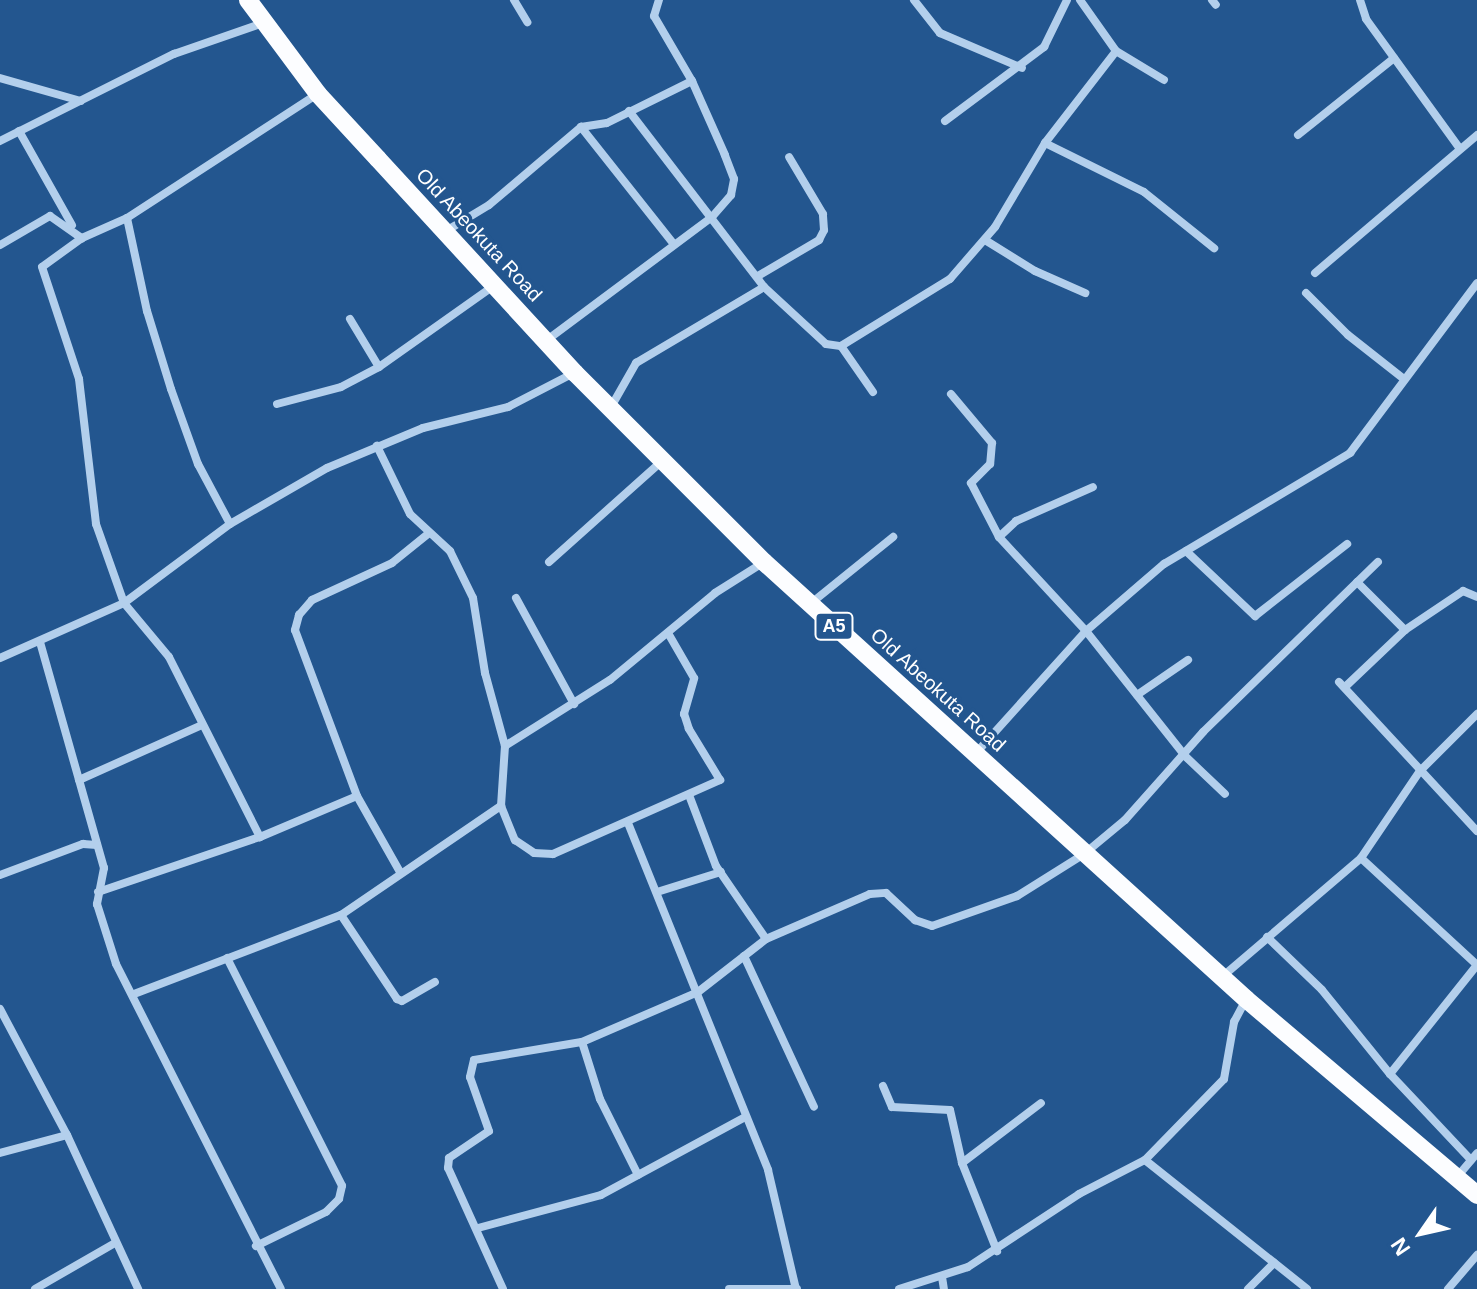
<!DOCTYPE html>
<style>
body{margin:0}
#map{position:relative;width:1477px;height:1289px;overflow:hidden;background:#23568f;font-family:Helvetica,sans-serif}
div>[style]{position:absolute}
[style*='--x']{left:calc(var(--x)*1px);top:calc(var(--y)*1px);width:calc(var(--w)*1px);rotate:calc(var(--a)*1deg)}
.minor>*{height:8px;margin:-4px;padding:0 4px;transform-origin:4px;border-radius:4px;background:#b3cfec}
.trunk>*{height:18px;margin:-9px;padding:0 9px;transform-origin:9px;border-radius:9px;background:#fcfdff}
span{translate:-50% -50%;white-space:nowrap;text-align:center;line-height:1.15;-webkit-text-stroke:7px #23568f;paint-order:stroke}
.shield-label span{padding:2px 6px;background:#23568f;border:2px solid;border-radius:6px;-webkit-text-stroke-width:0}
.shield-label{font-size:18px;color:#fff;font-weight:700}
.street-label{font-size:20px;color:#fff}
.north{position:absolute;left:1381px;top:1193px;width:80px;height:80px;-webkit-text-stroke:6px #23568f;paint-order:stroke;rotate:236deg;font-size:22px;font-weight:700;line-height:32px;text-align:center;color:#fff}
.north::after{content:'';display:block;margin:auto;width:28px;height:36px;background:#fff;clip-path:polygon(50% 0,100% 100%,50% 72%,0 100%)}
</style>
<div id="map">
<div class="minor">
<div style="--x:514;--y:0;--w:26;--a:59"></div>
<div style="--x:914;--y:0;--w:42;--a:51.8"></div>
<div style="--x:940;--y:33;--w:89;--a:23.1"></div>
<div style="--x:1080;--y:0;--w:62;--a:54.8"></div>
<div style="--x:1116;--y:51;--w:56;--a:31.1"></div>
<div style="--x:1212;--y:0;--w:6;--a:51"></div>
<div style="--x:1360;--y:0;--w:20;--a:72"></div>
<div style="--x:1366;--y:19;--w:160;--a:54.1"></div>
<div style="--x:0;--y:78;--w:84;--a:15.9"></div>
<div style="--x:629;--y:111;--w:222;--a:52.5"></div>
<div style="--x:764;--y:287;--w:84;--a:42.6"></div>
<div style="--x:826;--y:344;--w:15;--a:8"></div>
<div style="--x:841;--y:346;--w:128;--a:-31.6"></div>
<div style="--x:950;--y:279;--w:69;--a:-49.1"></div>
<div style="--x:995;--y:227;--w:98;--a:-59.2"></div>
<div style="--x:1045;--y:143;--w:116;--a:-52.3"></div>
<div style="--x:945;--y:121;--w:124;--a:-36.8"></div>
<div style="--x:1044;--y:47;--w:52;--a:-63.9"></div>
<div style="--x:581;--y:127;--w:147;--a:51.6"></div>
<div style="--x:19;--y:131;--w:108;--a:60.6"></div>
<div style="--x:1298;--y:135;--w:123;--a:-38.7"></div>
<div style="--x:0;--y:141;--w:195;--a:-26.6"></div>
<div style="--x:174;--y:54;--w:94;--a:-19.2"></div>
<div style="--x:1045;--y:143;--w:110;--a:26.3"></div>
<div style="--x:1144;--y:192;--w:90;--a:38.7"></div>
<div style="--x:127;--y:218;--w:95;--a:77.9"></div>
<div style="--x:147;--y:311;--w:82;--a:72.9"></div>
<div style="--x:171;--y:389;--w:80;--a:70.2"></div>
<div style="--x:198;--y:464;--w:68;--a:61.9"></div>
<div style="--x:446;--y:231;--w:50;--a:-31.2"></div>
<div style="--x:489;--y:205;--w:121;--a:-40.3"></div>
<div style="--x:581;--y:127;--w:26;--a:-9"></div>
<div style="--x:607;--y:123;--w:95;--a:-26.3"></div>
<div style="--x:82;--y:238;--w:49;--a:144.1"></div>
<div style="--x:42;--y:267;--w:118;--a:71.7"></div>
<div style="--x:79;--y:379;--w:146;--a:83.3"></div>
<div style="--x:96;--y:524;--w:84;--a:70.5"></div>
<div style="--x:124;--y:603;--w:70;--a:50.2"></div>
<div style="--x:169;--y:657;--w:202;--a:63.2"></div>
<div style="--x:985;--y:240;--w:59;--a:31.8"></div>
<div style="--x:1035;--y:271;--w:55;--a:23.7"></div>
<div style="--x:0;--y:245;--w:58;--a:-30.1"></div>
<div style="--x:50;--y:216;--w:39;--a:35"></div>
<div style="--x:82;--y:238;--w:49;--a:-24"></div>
<div style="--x:127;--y:218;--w:227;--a:-33.1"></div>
<div style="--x:1315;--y:273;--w:213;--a:-40.4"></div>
<div style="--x:758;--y:276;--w:71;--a:-30.5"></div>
<div style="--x:819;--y:240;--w:11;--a:-63"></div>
<div style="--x:824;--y:230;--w:16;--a:-94"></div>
<div style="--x:823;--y:214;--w:66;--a:-120.8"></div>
<div style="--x:1306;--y:293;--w:59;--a:45"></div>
<div style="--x:1348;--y:335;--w:71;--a:38.2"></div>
<div style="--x:350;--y:319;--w:56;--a:58.9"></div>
<div style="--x:547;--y:340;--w:206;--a:-36.7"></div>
<div style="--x:712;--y:217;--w:29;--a:-49"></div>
<div style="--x:731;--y:195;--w:16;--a:-79"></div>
<div style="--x:734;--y:179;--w:26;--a:-111"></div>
<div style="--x:725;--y:155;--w:81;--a:-114"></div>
<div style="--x:692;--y:81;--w:75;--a:-120.3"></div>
<div style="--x:654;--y:16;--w:17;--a:-73"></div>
<div style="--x:841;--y:346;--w:56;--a:55.2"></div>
<div style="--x:951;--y:394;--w:64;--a:50.1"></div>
<div style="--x:992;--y:443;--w:21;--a:95"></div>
<div style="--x:990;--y:464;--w:27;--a:135"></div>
<div style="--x:971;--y:483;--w:61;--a:62.6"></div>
<div style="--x:999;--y:537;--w:128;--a:47.2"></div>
<div style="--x:1086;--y:631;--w:159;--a:51.6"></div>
<div style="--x:1185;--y:756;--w:55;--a:43.5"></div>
<div style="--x:277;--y:404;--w:66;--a:-14.9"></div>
<div style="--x:341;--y:387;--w:43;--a:-27.8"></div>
<div style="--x:379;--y:367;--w:142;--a:-35.3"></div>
<div style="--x:611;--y:407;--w:51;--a:-60.4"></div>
<div style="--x:636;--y:363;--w:149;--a:-30.7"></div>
<div style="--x:999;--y:537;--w:23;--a:-43"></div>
<div style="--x:1016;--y:521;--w:84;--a:-23.8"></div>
<div style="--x:1186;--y:551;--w:95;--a:43.3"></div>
<div style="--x:1255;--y:616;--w:117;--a:-38"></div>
<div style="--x:549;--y:562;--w:152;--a:-41.8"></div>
<div style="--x:1357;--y:582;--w:68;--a:45"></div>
<div style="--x:516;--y:598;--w:121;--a:61.3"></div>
<div style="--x:810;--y:604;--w:107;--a:-38.9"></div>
<div style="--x:40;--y:642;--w:235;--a:74.2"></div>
<div style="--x:104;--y:868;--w:37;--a:101"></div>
<div style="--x:97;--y:904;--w:63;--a:72.4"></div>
<div style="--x:116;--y:964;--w:364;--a:63.1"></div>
<div style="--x:0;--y:658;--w:136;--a:-23.9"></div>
<div style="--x:124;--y:603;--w:132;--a:-36.7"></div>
<div style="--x:230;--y:524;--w:112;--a:-30"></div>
<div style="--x:327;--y:468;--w:104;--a:-22.6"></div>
<div style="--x:423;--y:428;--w:88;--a:-13.9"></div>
<div style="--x:508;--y:407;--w:74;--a:-27.3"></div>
<div style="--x:1339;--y:682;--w:203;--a:47.2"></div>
<div style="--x:1345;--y:687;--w:83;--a:-43.5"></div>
<div style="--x:1405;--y:630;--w:70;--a:-33.9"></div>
<div style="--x:1463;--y:591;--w:15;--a:23"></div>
<div style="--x:1137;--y:695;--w:62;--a:-34.5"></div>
<div style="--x:505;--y:746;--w:124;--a:-32.2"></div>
<div style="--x:610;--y:680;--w:136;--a:-39.6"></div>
<div style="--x:715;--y:593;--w:58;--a:-32.3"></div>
<div style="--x:976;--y:753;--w:164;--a:-48"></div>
<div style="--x:1086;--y:631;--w:103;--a:-40.7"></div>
<div style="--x:1164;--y:564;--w:217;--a:-30.8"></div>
<div style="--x:1350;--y:453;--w:212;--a:-53.2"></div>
<div style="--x:79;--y:780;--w:135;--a:-24.1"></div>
<div style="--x:689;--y:795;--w:76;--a:69.2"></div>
<div style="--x:716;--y:866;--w:88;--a:55.6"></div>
<div style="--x:501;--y:806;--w:37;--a:68"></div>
<div style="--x:515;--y:840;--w:23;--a:34"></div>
<div style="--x:534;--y:853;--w:19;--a:3"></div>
<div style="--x:553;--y:854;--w:183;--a:-23.9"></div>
<div style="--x:720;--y:780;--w:60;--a:-121.3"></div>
<div style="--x:689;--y:729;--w:16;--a:-108"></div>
<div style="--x:684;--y:714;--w:37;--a:-74"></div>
<div style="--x:694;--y:678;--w:52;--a:-120"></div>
<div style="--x:628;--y:823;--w:374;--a:68"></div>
<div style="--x:768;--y:1170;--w:122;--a:76.8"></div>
<div style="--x:1361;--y:858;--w:158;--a:42.7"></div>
<div style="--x:400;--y:872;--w:87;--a:-119.5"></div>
<div style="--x:357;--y:796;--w:177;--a:-110.5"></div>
<div style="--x:295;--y:630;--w:16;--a:-75"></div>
<div style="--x:299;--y:615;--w:20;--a:-49"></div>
<div style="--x:312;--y:600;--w:88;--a:-24.8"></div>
<div style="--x:392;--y:563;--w:48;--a:-39"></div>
<div style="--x:0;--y:875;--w:89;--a:-20.5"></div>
<div style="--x:83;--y:844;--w:14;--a:4"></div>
<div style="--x:98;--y:892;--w:171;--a:-18.8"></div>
<div style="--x:260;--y:837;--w:105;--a:-22.9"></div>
<div style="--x:657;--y:892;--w:67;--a:-17.4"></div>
<div style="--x:341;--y:915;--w:101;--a:56.3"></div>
<div style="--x:397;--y:999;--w:5;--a:22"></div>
<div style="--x:402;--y:1001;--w:38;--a:-30"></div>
<div style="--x:1267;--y:937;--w:76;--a:43.9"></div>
<div style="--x:1322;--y:990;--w:108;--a:51"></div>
<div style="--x:1390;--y:1074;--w:118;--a:46.7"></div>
<div style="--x:744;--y:956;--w:166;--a:65.1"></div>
<div style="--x:227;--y:958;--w:255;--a:63.2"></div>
<div style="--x:342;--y:1186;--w:13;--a:103"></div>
<div style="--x:339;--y:1199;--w:18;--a:135"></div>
<div style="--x:326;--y:1212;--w:78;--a:154.1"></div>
<div style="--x:1223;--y:976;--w:182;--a:-40.5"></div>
<div style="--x:1361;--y:858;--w:105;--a:-55.9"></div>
<div style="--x:1420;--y:771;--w:81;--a:-45"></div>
<div style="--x:134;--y:994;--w:222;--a:-20.9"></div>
<div style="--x:341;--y:915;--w:194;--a:-34.3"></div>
<div style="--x:501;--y:806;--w:60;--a:-86.2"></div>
<div style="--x:505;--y:746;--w:76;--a:-105.3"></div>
<div style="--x:485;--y:673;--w:76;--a:-99.1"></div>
<div style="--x:473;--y:598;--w:52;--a:-116.1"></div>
<div style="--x:450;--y:551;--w:54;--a:-137.2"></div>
<div style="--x:410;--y:514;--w:76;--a:-115.9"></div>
<div style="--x:0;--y:1009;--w:143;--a:62"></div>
<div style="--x:67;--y:1135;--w:170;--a:65.2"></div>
<div style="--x:582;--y:1042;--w:60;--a:72.5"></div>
<div style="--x:600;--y:1099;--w:85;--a:63.4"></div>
<div style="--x:1390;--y:1074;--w:139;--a:-51.4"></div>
<div style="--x:883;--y:1086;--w:23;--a:67"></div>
<div style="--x:892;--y:1107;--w:58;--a:3"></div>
<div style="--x:950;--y:1110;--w:54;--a:77.2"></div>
<div style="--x:962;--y:1163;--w:95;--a:68.3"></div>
<div style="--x:0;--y:1153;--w:69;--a:-15"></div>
<div style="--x:1145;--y:1160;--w:207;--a:38.5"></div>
<div style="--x:962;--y:1163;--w:99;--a:-37.2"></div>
<div style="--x:1457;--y:1177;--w:31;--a:-50"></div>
<div style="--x:478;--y:1228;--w:127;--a:-15"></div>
<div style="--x:601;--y:1195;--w:164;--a:-28.4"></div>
<div style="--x:942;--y:1277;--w:12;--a:81"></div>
<div style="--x:35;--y:1289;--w:92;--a:-29.9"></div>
<div style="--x:503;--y:1289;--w:133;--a:-114.4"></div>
<div style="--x:448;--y:1168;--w:10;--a:-84"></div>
<div style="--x:449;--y:1158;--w:48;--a:-34"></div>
<div style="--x:489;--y:1131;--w:57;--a:-109.4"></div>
<div style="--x:470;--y:1077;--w:17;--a:-77"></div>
<div style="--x:474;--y:1060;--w:109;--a:-9.5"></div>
<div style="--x:582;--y:1042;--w:126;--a:-23.3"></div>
<div style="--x:698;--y:992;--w:86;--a:-37.9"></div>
<div style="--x:766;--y:939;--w:113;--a:-23.4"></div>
<div style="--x:870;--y:894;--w:16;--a:-4"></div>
<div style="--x:886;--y:893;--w:40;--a:43"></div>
<div style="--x:915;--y:920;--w:18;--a:19"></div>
<div style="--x:932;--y:926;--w:90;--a:-19.4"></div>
<div style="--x:1017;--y:896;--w:79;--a:-32.1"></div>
<div style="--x:1084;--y:854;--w:53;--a:-39.7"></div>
<div style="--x:1125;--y:820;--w:118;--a:-48.4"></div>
<div style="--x:1203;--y:732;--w:244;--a:-44.2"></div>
<div style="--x:729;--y:1289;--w:68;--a:0"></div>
<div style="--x:899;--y:1289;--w:72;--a:-17.7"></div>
<div style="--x:968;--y:1267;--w:133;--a:-33.3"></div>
<div style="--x:1079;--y:1194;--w:74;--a:-27.3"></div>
<div style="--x:1145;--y:1160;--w:113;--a:-45.7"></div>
<div style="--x:1224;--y:1079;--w:58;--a:-80"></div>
<div style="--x:1234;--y:1022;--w:26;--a:-62"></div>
<div style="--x:1248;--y:1289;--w:37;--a:-45"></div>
<div style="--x:1448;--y:1289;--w:45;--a:-49.5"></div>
</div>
<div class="trunk">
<div style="--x:248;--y:0;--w:117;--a:53.3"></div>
<div style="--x:318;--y:94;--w:88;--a:47.3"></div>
<div style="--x:378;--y:159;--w:291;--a:47.4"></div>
<div style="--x:575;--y:373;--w:267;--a:45"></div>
<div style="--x:764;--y:562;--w:651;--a:42.2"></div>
<div style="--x:1246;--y:999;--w:303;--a:40.3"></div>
</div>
<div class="shield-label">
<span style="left:834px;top:626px">A5</span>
</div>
<div class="street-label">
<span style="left:479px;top:235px;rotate:47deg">Old Abeokuta Road</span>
<span style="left:938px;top:690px;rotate:42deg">Old Abeokuta Road</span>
</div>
<div class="north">N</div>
</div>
